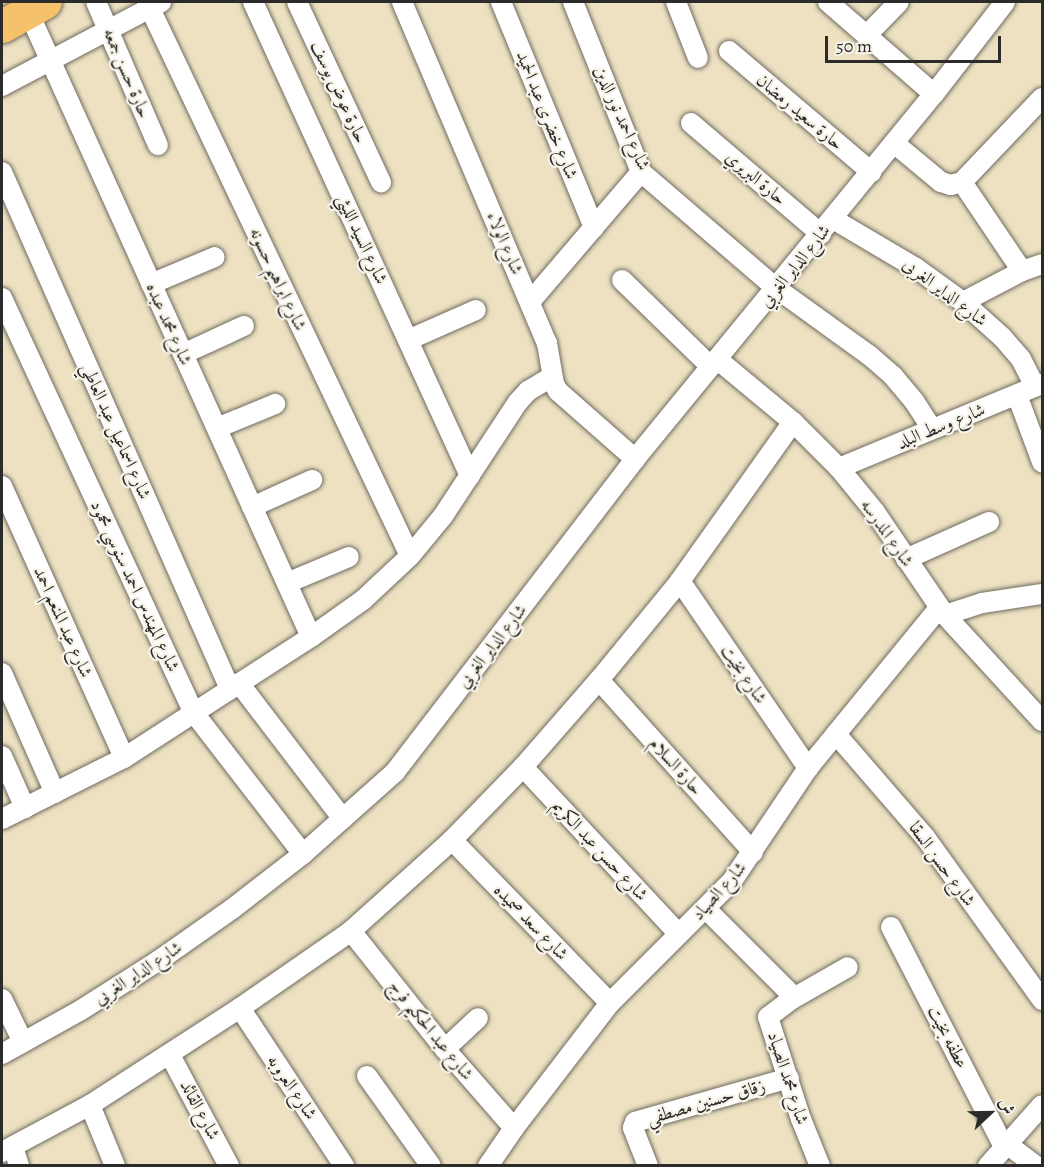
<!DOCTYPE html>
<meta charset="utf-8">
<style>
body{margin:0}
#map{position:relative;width:1044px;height:1167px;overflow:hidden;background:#ede1c2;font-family:Alegreya,Amiri,serif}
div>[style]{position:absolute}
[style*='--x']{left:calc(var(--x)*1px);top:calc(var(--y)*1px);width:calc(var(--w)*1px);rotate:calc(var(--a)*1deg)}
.roads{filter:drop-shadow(0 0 2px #6f6b60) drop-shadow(0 0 2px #6f6b60)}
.street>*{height:20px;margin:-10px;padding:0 10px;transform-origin:10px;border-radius:10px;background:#fff}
.highway>*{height:33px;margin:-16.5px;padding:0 16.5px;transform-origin:16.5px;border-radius:16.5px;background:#f5c16b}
span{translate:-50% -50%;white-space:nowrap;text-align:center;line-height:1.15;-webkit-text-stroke:4.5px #f7f3e8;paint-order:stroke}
.street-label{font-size:18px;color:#2b2b2b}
.frame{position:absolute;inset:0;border:3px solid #2b2b2b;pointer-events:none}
.north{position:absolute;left:960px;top:1083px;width:60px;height:60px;-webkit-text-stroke:4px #f7f3e8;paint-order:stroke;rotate:68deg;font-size:16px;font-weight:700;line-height:24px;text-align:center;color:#2b2b2b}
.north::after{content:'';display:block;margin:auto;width:21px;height:27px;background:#2b2b2b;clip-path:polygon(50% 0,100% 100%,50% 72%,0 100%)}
.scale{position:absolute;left:825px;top:36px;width:176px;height:27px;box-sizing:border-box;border:3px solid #2b2b2b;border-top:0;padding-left:8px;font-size:18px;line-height:21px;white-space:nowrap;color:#2b2b2b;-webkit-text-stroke:4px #f7f3e8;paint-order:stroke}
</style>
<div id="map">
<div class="roads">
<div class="street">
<div style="--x:96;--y:2;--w:156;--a:66.6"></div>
<div style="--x:147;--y:2;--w:613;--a:64.6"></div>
<div style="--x:253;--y:2;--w:521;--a:65.4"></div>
<div style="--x:297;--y:2;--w:199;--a:65"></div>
<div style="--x:402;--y:2;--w:371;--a:67"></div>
<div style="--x:547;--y:343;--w:42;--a:80.3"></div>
<div style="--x:554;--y:384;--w:8;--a:60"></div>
<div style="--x:558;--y:391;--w:103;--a:41.4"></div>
<div style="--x:501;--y:2;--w:244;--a:67.6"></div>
<div style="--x:573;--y:2;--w:183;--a:68.2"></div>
<div style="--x:641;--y:172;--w:178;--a:40.7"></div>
<div style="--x:776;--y:288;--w:115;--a:35.8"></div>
<div style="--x:869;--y:355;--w:32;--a:41"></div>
<div style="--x:893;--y:376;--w:33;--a:50"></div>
<div style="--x:914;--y:401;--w:33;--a:57"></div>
<div style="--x:676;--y:2;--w:60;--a:68.6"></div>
<div style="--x:828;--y:2;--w:140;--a:41"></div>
<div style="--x:28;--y:11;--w:687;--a:65.67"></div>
<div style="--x:866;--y:36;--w:47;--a:-45.9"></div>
<div style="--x:729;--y:51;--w:187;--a:40.4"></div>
<div style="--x:2;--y:86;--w:180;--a:-27.8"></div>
<div style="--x:691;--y:123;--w:171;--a:40.5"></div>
<div style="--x:894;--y:143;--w:61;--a:39.7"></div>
<div style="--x:941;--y:182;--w:10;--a:17"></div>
<div style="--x:951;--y:185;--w:11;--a:-15"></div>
<div style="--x:962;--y:182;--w:116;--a:-46.4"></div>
<div style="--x:2;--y:172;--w:565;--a:66.2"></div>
<div style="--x:962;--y:182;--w:107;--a:56"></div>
<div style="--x:833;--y:219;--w:96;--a:30.6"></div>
<div style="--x:916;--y:268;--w:58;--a:35.9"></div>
<div style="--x:963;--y:302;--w:52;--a:41.9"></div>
<div style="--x:1002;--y:337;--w:29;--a:49"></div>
<div style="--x:1021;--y:359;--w:31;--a:63"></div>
<div style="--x:622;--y:280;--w:124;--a:44.3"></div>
<div style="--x:151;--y:284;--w:69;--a:-22.9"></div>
<div style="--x:2;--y:298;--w:457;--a:65.2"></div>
<div style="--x:194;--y:713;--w:178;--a:52.3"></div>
<div style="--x:530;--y:302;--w:171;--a:-49.5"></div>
<div style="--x:963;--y:302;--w:67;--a:-27.7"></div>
<div style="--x:1022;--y:271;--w:21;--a:-19"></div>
<div style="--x:408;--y:340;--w:74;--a:-23.8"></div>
<div style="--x:183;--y:354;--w:67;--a:-24.7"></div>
<div style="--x:717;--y:359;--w:99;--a:39.7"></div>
<div style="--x:793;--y:422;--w:65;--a:45"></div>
<div style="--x:839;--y:468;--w:57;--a:50.7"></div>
<div style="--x:875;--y:512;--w:125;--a:55.8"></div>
<div style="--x:945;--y:615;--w:144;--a:47.5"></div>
<div style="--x:1017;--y:395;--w:72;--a:69.5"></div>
<div style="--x:217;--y:428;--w:63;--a:-22.5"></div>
<div style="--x:839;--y:468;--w:220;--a:-22.5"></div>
<div style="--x:2;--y:486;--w:298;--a:65.8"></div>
<div style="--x:252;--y:507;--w:66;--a:-24.2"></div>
<div style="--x:906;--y:559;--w:91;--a:-24"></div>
<div style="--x:680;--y:581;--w:227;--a:55.6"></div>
<div style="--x:287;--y:583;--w:67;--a:-22.8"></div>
<div style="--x:945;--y:615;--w:39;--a:-18"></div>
<div style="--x:982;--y:603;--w:61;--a:-8.5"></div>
<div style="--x:2;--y:673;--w:131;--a:66.2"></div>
<div style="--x:599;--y:680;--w:231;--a:48.2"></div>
<div style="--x:239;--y:683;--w:171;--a:52.6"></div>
<div style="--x:836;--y:734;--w:136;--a:49.2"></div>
<div style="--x:925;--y:837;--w:201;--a:54.3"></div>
<div style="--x:2;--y:756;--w:57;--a:66.1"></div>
<div style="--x:523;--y:767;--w:227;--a:47"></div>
<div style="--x:2;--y:819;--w:136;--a:-26.6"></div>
<div style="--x:124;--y:758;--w:223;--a:-32.9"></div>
<div style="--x:311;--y:637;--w:64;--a:-35.4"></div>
<div style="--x:363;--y:600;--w:64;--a:-43.1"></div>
<div style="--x:410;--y:556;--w:52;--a:-50.5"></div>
<div style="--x:443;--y:516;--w:136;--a:-56.7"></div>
<div style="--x:518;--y:402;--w:15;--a:-48"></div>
<div style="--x:528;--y:391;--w:27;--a:-31"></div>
<div style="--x:452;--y:840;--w:227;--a:45.9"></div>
<div style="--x:706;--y:909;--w:120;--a:45"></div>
<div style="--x:791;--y:994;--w:5;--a:79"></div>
<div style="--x:792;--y:999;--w:30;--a:143"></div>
<div style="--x:768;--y:1017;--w:107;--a:72.1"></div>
<div style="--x:801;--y:1119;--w:51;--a:68"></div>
<div style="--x:891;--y:927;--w:247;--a:62.8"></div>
<div style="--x:351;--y:931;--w:151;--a:51.5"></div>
<div style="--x:445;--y:1049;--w:105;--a:48.9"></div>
<div style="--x:2;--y:999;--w:48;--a:64"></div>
<div style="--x:792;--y:999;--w:64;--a:-29.7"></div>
<div style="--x:240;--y:1008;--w:189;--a:56.6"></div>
<div style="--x:445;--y:1049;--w:45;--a:-43.2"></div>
<div style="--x:2;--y:1054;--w:90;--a:-29.1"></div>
<div style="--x:81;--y:1010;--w:91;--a:-32.5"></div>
<div style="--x:158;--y:961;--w:90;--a:-35.1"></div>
<div style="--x:232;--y:909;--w:90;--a:-37.8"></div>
<div style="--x:303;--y:854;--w:123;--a:-41.7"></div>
<div style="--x:395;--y:772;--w:394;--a:-52.5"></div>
<div style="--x:635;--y:459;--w:472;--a:-50.7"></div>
<div style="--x:934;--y:94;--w:116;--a:-52.3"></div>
<div style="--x:170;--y:1055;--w:126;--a:62"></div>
<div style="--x:367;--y:1076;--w:110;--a:54.6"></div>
<div style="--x:90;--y:1105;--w:66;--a:67.7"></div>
<div style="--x:1007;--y:1144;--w:36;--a:37"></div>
<div style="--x:13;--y:1147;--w:20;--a:72"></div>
<div style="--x:2;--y:1152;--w:100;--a:-28.1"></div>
<div style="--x:90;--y:1105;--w:179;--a:-32.9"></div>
<div style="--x:240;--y:1008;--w:135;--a:-34.7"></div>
<div style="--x:351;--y:931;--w:136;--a:-42"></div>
<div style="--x:452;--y:840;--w:102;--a:-45.8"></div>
<div style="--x:523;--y:767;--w:116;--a:-48.9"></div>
<div style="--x:599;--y:680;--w:128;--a:-50.7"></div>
<div style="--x:680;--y:581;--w:195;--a:-54.6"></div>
<div style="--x:488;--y:1166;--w:46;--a:-55.6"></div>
<div style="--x:514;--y:1128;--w:158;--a:-52.5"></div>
<div style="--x:610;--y:1003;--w:173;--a:-45"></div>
<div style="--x:732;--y:881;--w:136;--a:-56.1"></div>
<div style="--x:808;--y:768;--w:207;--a:-50.7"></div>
<div style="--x:648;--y:1166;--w:41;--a:-111.5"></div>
<div style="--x:633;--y:1128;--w:6;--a:-72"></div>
<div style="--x:635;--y:1122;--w:160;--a:-15.9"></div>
<div style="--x:988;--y:1166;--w:81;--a:-48.5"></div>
</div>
<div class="highway">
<div style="--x:2;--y:26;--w:49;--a:-29.2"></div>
</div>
</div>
<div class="street-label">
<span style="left:127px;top:73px;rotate:67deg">حارة حسن جمعه</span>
<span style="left:339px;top:92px;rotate:65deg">حارة عوض يوسف</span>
<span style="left:800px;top:112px;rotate:40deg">حارة سعيد رمضان</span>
<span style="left:547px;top:115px;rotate:68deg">شارع خضرى عبد الحميد</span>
<span style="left:622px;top:118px;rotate:66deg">شارع احمد نور الدين</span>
<span style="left:756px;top:178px;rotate:40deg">حارة البريري</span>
<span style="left:362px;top:239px;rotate:65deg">شارع السيد الليثي</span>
<span style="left:505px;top:243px;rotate:67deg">شارع الولاء</span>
<span style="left:795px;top:266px;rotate:-51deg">شارع الداير الغربي</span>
<span style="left:278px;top:279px;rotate:65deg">شارع ابراهيم حسونه</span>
<span style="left:945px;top:292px;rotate:37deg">شارع الداير الغربى</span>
<span style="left:169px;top:324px;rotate:66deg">شارع محمد عبده</span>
<span style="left:941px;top:426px;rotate:-22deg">شارع وسط البلد</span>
<span style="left:116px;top:431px;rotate:66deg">شارع اسماعيل عبد العاطي</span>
<span style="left:887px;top:533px;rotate:55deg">شارع المدرسه</span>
<span style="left:135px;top:586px;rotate:65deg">شارع المهندس احمد سنوسي محمود</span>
<span style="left:63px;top:622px;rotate:66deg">شارع عبد المنعم احمد</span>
<span style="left:492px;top:646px;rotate:-52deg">شارع الداير الغربي</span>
<span style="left:744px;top:674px;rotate:56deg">شارع بخيت</span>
<span style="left:676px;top:766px;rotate:48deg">حارة السلام</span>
<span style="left:600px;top:850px;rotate:47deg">شارع حسن عبد الكريم</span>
<span style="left:942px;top:864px;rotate:54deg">شارع حسن السقا</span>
<span style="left:719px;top:891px;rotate:-48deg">شارع الصياد</span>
<span style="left:531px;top:922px;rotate:46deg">شارع سعد صميده</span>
<span style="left:138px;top:973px;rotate:-33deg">شارع الداير الغربي</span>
<span style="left:431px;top:1030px;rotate:51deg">شارع عبد الحكيم فرج</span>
<span style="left:948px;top:1037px;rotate:63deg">عطفه بخيت</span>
<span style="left:788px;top:1078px;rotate:72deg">شارع محمد الصياد</span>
<span style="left:292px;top:1087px;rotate:56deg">شارع العروبه</span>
<span style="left:706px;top:1102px;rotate:-16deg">زقاق حسنين مصطفي</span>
<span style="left:200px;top:1110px;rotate:62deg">شارع القائد</span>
</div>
<div class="frame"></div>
<div class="north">ش</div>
<div class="scale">50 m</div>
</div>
